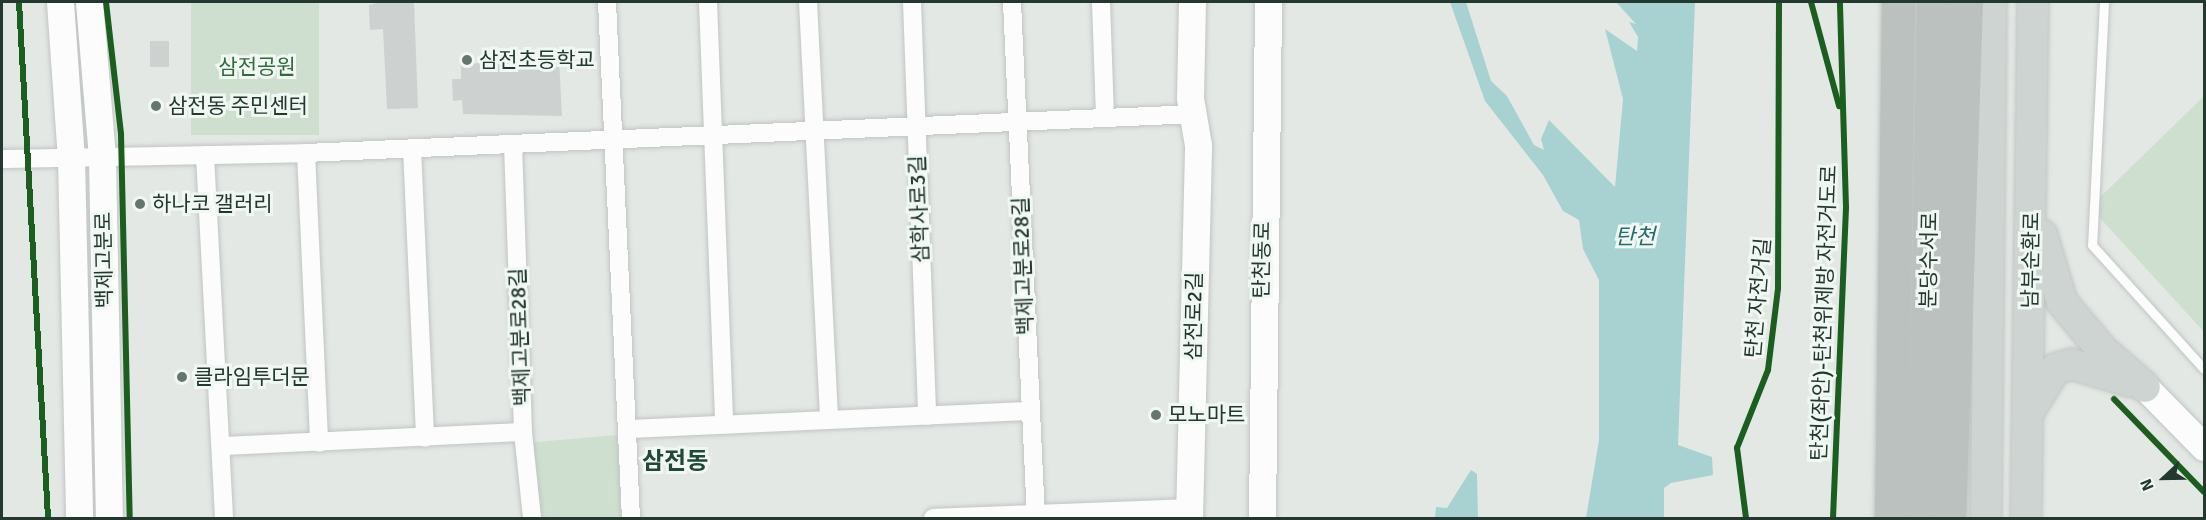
<!DOCTYPE html>
<meta charset="utf-8">
<style>
body{margin:0}
#map{position:relative;width:2206px;height:520px;overflow:hidden;background:#e3e8e5;font-family:Signika,"Noto Sans KR",sans-serif}
div>[style]{position:absolute}
[style*='--x']{left:calc(var(--x)*1px);top:calc(var(--y)*1px);width:calc(var(--w)*1px);rotate:calc(var(--a)*1deg)}
.green>*{inset:0;background:#cedfd0;transform-origin:0 0}
.water>*{inset:0;background:#a8d2d1}
.building>*{inset:0;background:#cdd1cf;transform-origin:0 0}
.roads{filter:drop-shadow(0 0 2px #c0c5c2) drop-shadow(0 0 2px #c0c5c2)}
.lane>*{height:9px;margin:-4.5px;padding:0 4.5px;transform-origin:4.5px;border-radius:4.5px;background:#fbfcfb}
.street>*{height:18px;margin:-9px;padding:0 9px;transform-origin:9px;border-radius:9px;background:#fbfcfb}
.secondary>*{height:27px;margin:-13.5px;padding:0 13.5px;transform-origin:13.5px;border-radius:13.5px;background:#fbfcfb}
.primary>*{height:30px;margin:-15px;padding:0 15px;transform-origin:15px;border-radius:15px;background:#ced4d1}
.highway>*{height:33px;margin:-16.5px;padding:0 16.5px;transform-origin:16.5px;border-radius:16.5px;background:#bac1be}
.cycleway>*{height:6px;margin:-3px;padding:0 3px;transform-origin:3px;border-radius:3px;background:#1b5e20}
.dots>*{width:16px;height:16px;translate:-50% -50%;box-sizing:border-box;border:3px solid #f1f7f3;border-radius:50%}
span{translate:-50% -50%;white-space:nowrap;text-align:center;line-height:1.15;-webkit-text-stroke:6px #f1f7f3;paint-order:stroke}
.poi-label{font-size:21px;color:#23382f}
.left{translate:0 -50%;text-align:left}
.park-label{font-size:21px;color:#326a3f}
.street-label{font-size:21px;color:#23382f}
.water-label{font-size:22px;color:#256c6d;font-style:italic}
.quarter-label{font-size:24px;color:#224839;font-weight:700}
.frame{position:absolute;inset:0;border:3px solid #23382f;pointer-events:none}
.north{position:absolute;left:2134px;top:448px;width:60px;height:60px;-webkit-text-stroke:4px #f1f7f3;paint-order:stroke;rotate:248deg;font-size:16px;font-weight:700;line-height:24px;text-align:center;color:#23382f}
.north::after{content:'';display:block;margin:auto;width:21px;height:27px;background:#23382f;clip-path:polygon(50% 0,100% 100%,50% 72%,0 100%)}
</style>
<div id="map">
<div class="green">
<div style="left:191px;top:2px;width:128px;height:133px"></div>
<div style="clip-path:polygon(2204px 96px,2204px 332px,2090px 207px)"></div>
<div style="left:617px;top:435px;width:83px;height:87px;rotate:85deg"></div>
</div>
<div class="water">
<div style="clip-path:polygon(1450px 2px,1466px 2px,1491px 81px,1507px 96px,1534px 145px,1544px 150px,1541px 139px,1549px 120px,1615px 187px,1623px 99px,1605px 29px,1637px 51px,1638px 37px,1629px 22px,1636px 24px,1616px 2px,1695px 2px,1678px 445px,1712px 457px,1713px 475px,1671px 483px,1664px 488px,1664px 518px,1586px 518px,1599px 440px,1599px 280px,1583px 249px,1579px 220px,1563px 211px,1543px 175px,1485px 101px)"></div>
<div style="clip-path:polygon(1471px 470px,1477px 474px,1478px 518px,1435px 518px,1436px 507px,1447px 508px)"></div>
</div>
<div class="building">
<div style="clip-path:polygon(382px 2px,414px 2px,418px 108px,387px 109px,383px 29px,370px 30px,369px 5px)"></div>
<div style="left:150px;top:41px;width:19px;height:26px"></div>
<div style="clip-path:polygon(559px 59px,562px 116px,463px 114px,462px 100px,453px 101px,452px 79px,461px 79px,461px 64px)"></div>
</div>
<div class="roads">
<div class="lane">
<div style="--x:2104;--y:2;--w:243;--a:92.8"></div>
<div style="--x:2092;--y:245;--w:167;--a:47.9"></div>
</div>
<div class="street">
<div style="--x:607;--y:2;--w:517;--a:87.34"></div>
<div style="--x:708;--y:2;--w:423;--a:87.8"></div>
<div style="--x:808;--y:2;--w:418;--a:87.1"></div>
<div style="--x:912;--y:2;--w:414;--a:87.9"></div>
<div style="--x:1012;--y:2;--w:517;--a:87.34"></div>
<div style="--x:1101;--y:2;--w:114;--a:88"></div>
<div style="--x:513;--y:145;--w:287;--a:88"></div>
<div style="--x:523;--y:432;--w:86;--a:84"></div>
<div style="--x:412;--y:149;--w:289;--a:87.4"></div>
<div style="--x:306;--y:153;--w:290;--a:87.4"></div>
<div style="--x:205;--y:155;--w:363;--a:87"></div>
<div style="--x:2;--y:159;--w:304;--a:-1.1"></div>
<div style="--x:306;--y:153;--w:892;--a:-2.51"></div>
<div style="--x:628;--y:429;--w:401;--a:-2.6"></div>
<div style="--x:222;--y:446;--w:301;--a:-2.7"></div>
<div style="--x:933;--y:518;--w:256;--a:-2.2"></div>
</div>
<div class="secondary">
<div style="--x:60;--y:2;--w:157;--a:86"></div>
<div style="--x:71;--y:159;--w:359;--a:88.7"></div>
<div style="--x:89;--y:2;--w:157;--a:85.2"></div>
<div style="--x:102;--y:158;--w:360;--a:88.9"></div>
<div style="--x:2145;--y:387;--w:84;--a:45.5"></div>
<div style="--x:1189;--y:518;--w:373;--a:-88.6"></div>
<div style="--x:1198;--y:145;--w:48;--a:-99.7"></div>
<div style="--x:1190;--y:98;--w:96;--a:-88.8"></div>
<div style="--x:1262;--y:518;--w:516;--a:-89.33"></div>
</div>
<div class="primary">
<div style="--x:2042;--y:235;--w:70;--a:73.4"></div>
<div style="--x:2062;--y:302;--w:64;--a:50.1"></div>
<div style="--x:2103;--y:351;--w:55;--a:40.6"></div>
<div style="--x:2029;--y:411;--w:49;--a:-58.2"></div>
<div style="--x:2055;--y:369;--w:18;--a:-16"></div>
<div style="--x:2072;--y:364;--w:59;--a:16.9"></div>
<div style="--x:1986;--y:518;--w:516;--a:-89.44"></div>
<div style="--x:2026;--y:518;--w:516;--a:-89.22"></div>
</div>
<div class="highway">
<div style="--x:1891;--y:518;--w:516;--a:-89.22"></div>
<div style="--x:1924;--y:518;--w:516;--a:-89"></div>
<div style="--x:1949;--y:518;--w:516;--a:-88.11"></div>
</div>
</div>
<div class="cycleway">
<div style="--x:19;--y:2;--w:517;--a:86.78"></div>
<div style="--x:106;--y:2;--w:133;--a:83.5"></div>
<div style="--x:121;--y:134;--w:384;--a:88.7"></div>
<div style="--x:1811;--y:2;--w:108;--a:74.9"></div>
<div style="--x:2114;--y:399;--w:129;--a:45.9"></div>
<div style="--x:1746;--y:518;--w:71;--a:-97.3"></div>
<div style="--x:1737;--y:448;--w:84;--a:-68.3"></div>
<div style="--x:1768;--y:370;--w:83;--a:-83"></div>
<div style="--x:1778;--y:288;--w:286;--a:-89.8"></div>
<div style="--x:1833;--y:518;--w:311;--a:-87.6"></div>
<div style="--x:1846;--y:207;--w:205;--a:-91.7"></div>
</div>
<div class="dots">
<div style="left:467px;top:60px;background:#66766f"></div>
<div style="left:156px;top:106px;background:#66766f"></div>
<div style="left:140px;top:204px;background:#66766f"></div>
<div style="left:182px;top:377px;background:#66766f"></div>
<div style="left:1156px;top:415px;background:#66766f"></div>
</div>
<div class="poi-label">
<span class="left" style="left:479px;top:60px">삼전초등학교</span>
<span class="left" style="left:168px;top:106px">삼전동 주민센터</span>
<span class="left" style="left:152px;top:204px">하나코 갤러리</span>
<span class="left" style="left:194px;top:377px">클라임투더문</span>
<span class="left" style="left:1168px;top:415px">모노마트</span>
</div>
<div class="park-label">
<span style="left:257px;top:67px">삼전공원</span>
</div>
<div class="street-label">
<span style="left:919px;top:209px;rotate:-92deg">삼학사로3길</span>
<span style="left:104px;top:260px;rotate:-91deg">백제고분로</span>
<span style="left:1262px;top:260px;rotate:-89deg">탄천동로</span>
<span style="left:1929px;top:260px;rotate:-89deg">분당수서로</span>
<span style="left:2031px;top:260px;rotate:-89deg">남부순환로</span>
<span style="left:1023px;top:266px;rotate:-92deg">백제고분로28길</span>
<span style="left:1758px;top:298px;rotate:-85deg">탄천 자전거길</span>
<span style="left:1824px;top:313px;rotate:-88deg">탄천(좌안)-탄천위제방 자전거도로</span>
<span style="left:1194px;top:316px;rotate:-89deg">삼전로2길</span>
<span style="left:520px;top:337px;rotate:-92deg">백제고분로28길</span>
</div>
<div class="water-label">
<span style="left:1635px;top:237px">탄천</span>
</div>
<div class="quarter-label">
<span style="left:675px;top:462px">삼전동</span>
</div>
<div class="frame"></div>
<div class="north">N</div>
</div>
